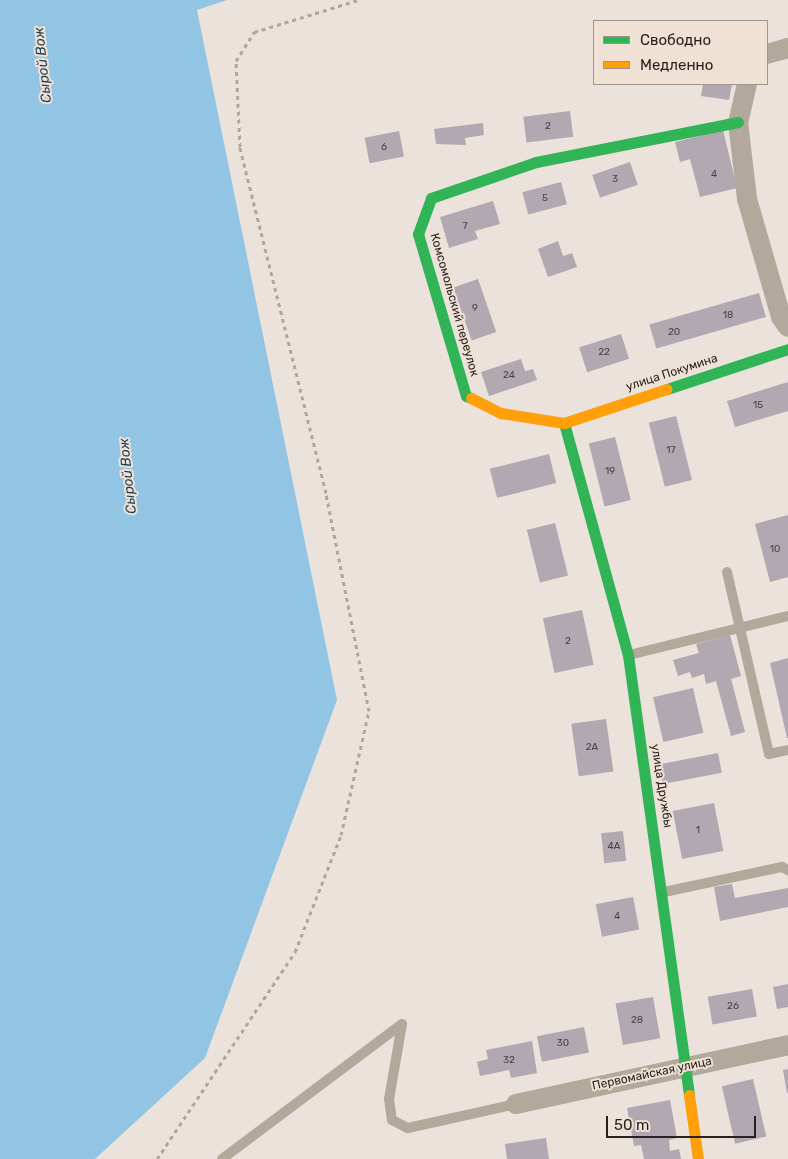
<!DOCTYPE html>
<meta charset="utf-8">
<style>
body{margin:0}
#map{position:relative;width:788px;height:1159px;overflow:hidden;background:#eae2db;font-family:Rubik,sans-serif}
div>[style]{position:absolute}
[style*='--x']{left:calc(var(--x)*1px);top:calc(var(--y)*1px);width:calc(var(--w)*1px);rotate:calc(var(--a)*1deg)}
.water>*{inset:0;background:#92c5e3}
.building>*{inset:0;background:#b1a8b1;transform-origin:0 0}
.path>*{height:3px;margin-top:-1.5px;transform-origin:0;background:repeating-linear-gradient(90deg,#aea79e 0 4px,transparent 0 8px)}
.lane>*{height:10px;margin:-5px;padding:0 5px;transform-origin:5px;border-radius:5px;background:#b2a89b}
.street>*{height:20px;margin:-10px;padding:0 10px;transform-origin:10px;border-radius:10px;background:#b2a89b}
.fast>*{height:11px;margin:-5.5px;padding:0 5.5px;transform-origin:5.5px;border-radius:5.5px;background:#30b455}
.slow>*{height:11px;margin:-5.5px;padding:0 5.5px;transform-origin:5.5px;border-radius:5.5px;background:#ff9f0a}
span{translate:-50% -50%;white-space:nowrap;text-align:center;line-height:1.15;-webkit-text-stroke:4px #f0e1d5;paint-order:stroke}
.number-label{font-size:10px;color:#4a4443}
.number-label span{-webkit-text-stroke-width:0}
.street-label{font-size:12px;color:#28221e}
.water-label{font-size:14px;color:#1d3f53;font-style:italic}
.legend{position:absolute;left:593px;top:20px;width:175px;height:65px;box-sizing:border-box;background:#f0e1d5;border:1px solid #a0958c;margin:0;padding:6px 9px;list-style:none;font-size:15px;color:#28221e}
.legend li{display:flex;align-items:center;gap:10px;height:25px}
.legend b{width:25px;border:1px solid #a0958c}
.scale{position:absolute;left:606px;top:1116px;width:150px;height:22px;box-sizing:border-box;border:2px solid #28221e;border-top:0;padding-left:6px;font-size:15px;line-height:18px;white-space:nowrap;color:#28221e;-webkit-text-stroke:4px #f0e1d5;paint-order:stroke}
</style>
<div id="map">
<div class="water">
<div style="clip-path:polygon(0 0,227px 0,197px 10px,337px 700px,205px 1058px,95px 1159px,0 1159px)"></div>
</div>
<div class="building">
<div style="clip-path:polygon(703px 84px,732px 84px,729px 100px,701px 96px)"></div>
<div style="left:570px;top:111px;width:26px;height:47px;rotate:83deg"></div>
<div style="clip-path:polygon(483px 123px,484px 135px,465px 138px,466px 145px,436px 144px,434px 129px)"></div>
<div style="clip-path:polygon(723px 130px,737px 188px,700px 197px,690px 159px,680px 162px,675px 142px)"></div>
<div style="left:399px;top:131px;width:26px;height:35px;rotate:79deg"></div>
<div style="left:630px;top:162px;width:24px;height:40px;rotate:71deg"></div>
<div style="left:561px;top:182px;width:23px;height:40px;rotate:75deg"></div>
<div style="clip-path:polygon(493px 201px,500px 224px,475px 231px,478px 239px,449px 248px,440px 217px)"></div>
<div style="clip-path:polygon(558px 241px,563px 256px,572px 253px,577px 267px,548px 277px,538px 249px)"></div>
<div style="left:478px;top:279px;width:56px;height:26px;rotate:71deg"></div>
<div style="left:759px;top:293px;width:25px;height:114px;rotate:74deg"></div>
<div style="left:621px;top:334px;width:26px;height:44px;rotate:72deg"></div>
<div style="clip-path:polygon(521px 359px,525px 371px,533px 369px,537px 380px,489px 396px,481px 372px)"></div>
<div style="clip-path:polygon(788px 382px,788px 411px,735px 427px,727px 401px)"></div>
<div style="left:676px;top:416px;width:66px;height:28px;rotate:76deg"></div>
<div style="left:615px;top:437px;width:65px;height:27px;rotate:76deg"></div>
<div style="left:549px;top:454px;width:30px;height:61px;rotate:76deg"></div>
<div style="clip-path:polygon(788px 515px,788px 577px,770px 582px,755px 524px)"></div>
<div style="left:555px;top:523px;width:54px;height:29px;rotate:76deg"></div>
<div style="left:582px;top:610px;width:56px;height:40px;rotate:78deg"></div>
<div style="clip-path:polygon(730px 635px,741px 676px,731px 679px,745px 732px,731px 736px,716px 681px,706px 684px,704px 674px,692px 678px,690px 672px,678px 676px,673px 660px,699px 653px,696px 644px)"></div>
<div style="clip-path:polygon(788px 658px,788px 738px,787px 738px,770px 663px)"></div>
<div style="left:693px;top:688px;width:46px;height:41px;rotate:77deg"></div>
<div style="left:606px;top:719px;width:53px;height:35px;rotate:82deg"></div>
<div style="left:718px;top:753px;width:20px;height:60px;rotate:79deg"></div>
<div style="left:714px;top:803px;width:49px;height:42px;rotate:79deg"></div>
<div style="left:623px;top:831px;width:30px;height:22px;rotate:84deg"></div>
<div style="clip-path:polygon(732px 884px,735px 898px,788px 888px,788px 907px,720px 921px,714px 887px)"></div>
<div style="left:633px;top:897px;width:33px;height:38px;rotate:79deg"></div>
<div style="clip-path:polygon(788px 984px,788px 1007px,777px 1009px,773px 987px)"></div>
<div style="left:752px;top:989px;width:28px;height:45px;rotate:80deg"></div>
<div style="left:653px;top:997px;width:42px;height:38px;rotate:80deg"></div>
<div style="left:584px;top:1027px;width:26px;height:48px;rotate:79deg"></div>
<div style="clip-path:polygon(532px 1041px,537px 1073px,511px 1078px,509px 1070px,480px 1076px,477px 1062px,488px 1059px,486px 1050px)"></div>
<div style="clip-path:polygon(788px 1069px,788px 1093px,787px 1093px,783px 1070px)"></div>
<div style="left:753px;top:1079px;width:59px;height:32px;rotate:77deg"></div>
<div style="clip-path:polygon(670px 1100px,677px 1138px,669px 1140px,670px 1151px,679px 1149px,681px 1159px,644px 1159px,641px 1145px,634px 1146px,627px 1108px)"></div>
<div style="clip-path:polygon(546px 1138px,549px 1159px,507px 1159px,505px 1144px)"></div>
</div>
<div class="path">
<div style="--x:157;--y:1159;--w:249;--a:-56.3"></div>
<div style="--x:295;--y:952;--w:126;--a:-68.5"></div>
<div style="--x:341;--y:835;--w:127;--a:-77.3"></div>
<div style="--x:369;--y:711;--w:222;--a:-101.2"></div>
<div style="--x:326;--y:493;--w:357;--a:-104"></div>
<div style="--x:240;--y:147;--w:86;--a:-92.7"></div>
<div style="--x:236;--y:61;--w:34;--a:-58"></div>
<div style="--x:254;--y:32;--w:109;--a:-17.1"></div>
</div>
<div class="lane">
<div style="--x:727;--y:572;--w:187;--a:77"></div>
<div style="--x:769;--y:754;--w:19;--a:-12"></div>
<div style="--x:629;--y:655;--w:164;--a:-13.8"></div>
<div style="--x:664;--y:892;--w:121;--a:-12"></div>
<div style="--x:782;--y:867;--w:7;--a:27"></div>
<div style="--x:222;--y:1159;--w:225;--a:-36.9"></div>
<div style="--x:402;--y:1024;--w:76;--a:99.8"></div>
<div style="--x:389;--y:1099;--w:21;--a:82"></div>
<div style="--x:392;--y:1120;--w:18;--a:27"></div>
<div style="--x:408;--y:1128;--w:111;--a:-12.5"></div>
</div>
<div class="street">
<div style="--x:767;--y:54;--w:22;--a:-16"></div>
<div style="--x:747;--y:84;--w:39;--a:103"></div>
<div style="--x:738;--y:122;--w:78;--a:83.3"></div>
<div style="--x:747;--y:199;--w:123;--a:73.9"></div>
<div style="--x:781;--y:317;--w:12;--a:55"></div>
<div style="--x:516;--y:1104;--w:278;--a:-12.2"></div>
</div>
<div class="fast">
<div style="--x:667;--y:389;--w:127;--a:-18.3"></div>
<div style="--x:471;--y:398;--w:5;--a:-158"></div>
<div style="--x:466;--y:396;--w:169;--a:-106.5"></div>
<div style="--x:418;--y:234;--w:38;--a:-70"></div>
<div style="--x:431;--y:198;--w:111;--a:-18.9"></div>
<div style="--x:536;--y:162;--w:206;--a:-11.2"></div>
<div style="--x:564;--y:423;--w:241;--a:74.6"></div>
<div style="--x:628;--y:655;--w:444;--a:82.1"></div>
</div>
<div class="slow">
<div style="--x:471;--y:398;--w:34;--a:27"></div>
<div style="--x:501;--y:413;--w:64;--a:9"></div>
<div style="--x:564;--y:423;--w:108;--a:-18.3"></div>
<div style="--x:689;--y:1095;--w:65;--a:82"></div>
</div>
<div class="number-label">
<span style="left:548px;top:127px">2</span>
<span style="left:384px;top:148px">6</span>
<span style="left:714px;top:175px">4</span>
<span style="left:615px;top:180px">3</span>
<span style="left:545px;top:199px">5</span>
<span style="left:465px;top:227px">7</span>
<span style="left:475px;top:309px">9</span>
<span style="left:728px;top:316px">18</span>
<span style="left:674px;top:333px">20</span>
<span style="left:604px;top:353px">22</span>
<span style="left:509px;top:376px">24</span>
<span style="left:758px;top:406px">15</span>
<span style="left:671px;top:451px">17</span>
<span style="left:610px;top:472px">19</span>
<span style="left:775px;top:550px">10</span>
<span style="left:568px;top:642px">2</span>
<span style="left:592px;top:748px">2А</span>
<span style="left:698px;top:831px">1</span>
<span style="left:614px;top:847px">4А</span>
<span style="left:617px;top:917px">4</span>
<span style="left:733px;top:1007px">26</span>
<span style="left:637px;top:1021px">28</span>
<span style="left:563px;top:1044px">30</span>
<span style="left:509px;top:1061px">32</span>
</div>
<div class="street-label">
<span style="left:454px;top:305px;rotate:74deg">Комсомольский переулок</span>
<span style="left:672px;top:373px;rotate:-18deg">улица Покумина</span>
<span style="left:661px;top:786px;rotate:81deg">улица Дружбы</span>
<span style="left:652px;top:1074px;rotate:-12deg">Первомайская улица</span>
</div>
<div class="water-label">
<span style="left:43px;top:65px;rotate:-96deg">Сырой Вож</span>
<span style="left:128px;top:476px;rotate:-96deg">Сырой Вож</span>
</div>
<ul class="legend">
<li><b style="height:6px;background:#30b455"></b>Свободно</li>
<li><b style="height:6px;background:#ff9f0a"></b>Медленно</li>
</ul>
<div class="scale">50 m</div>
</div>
